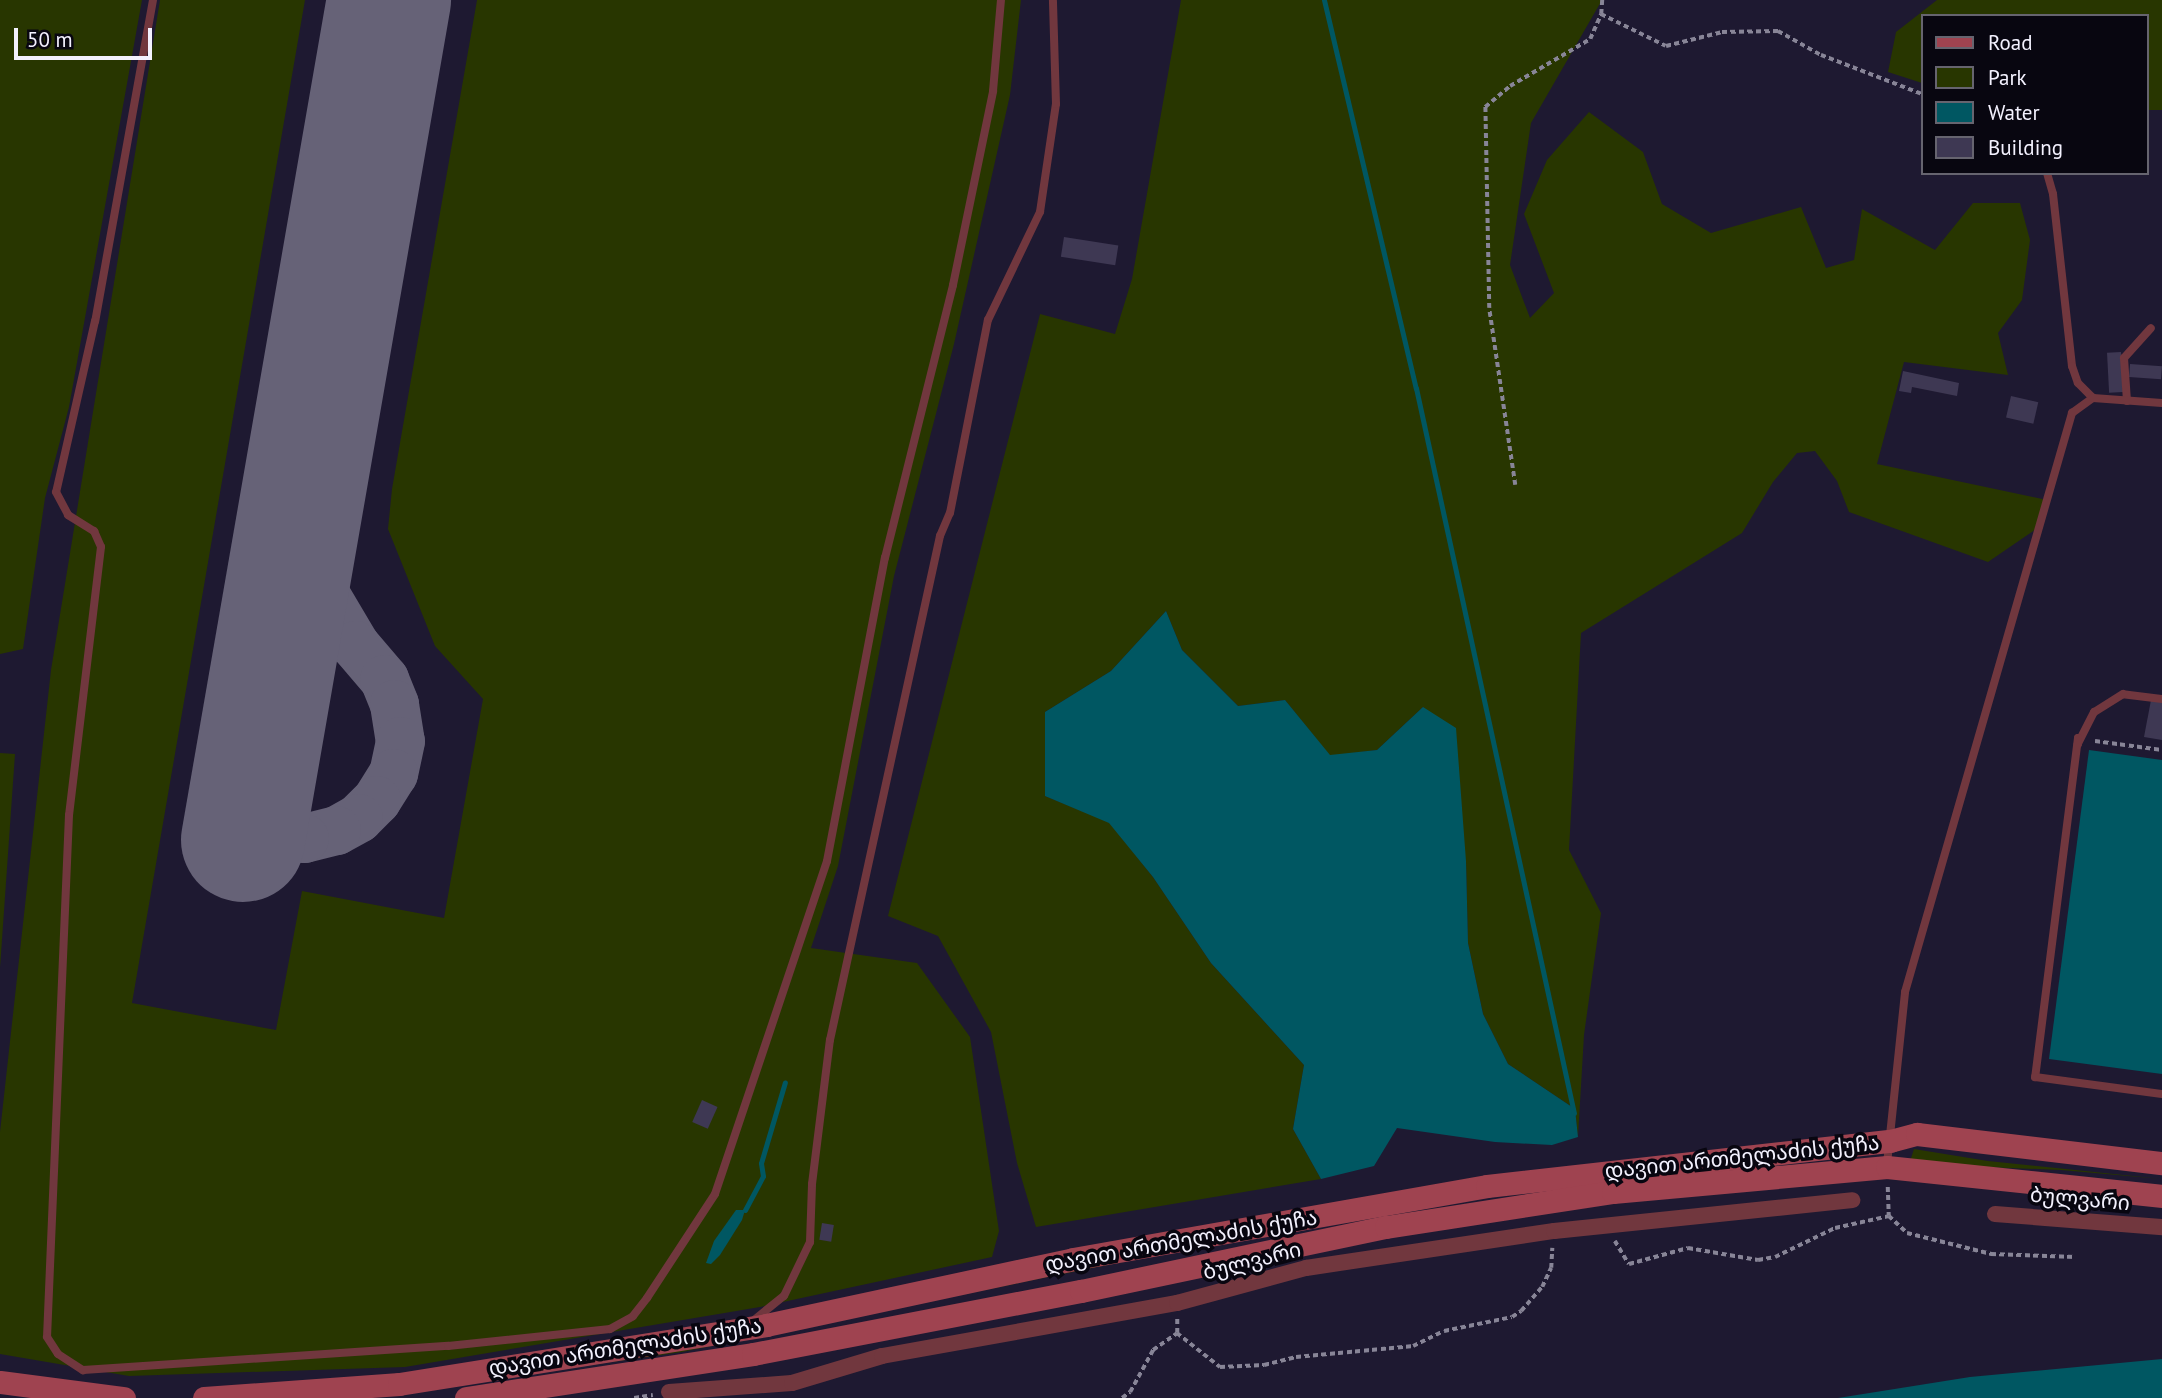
<!DOCTYPE html>
<meta charset="utf-8">
<style>
body{margin:0}
#map{position:relative;width:2162px;height:1398px;overflow:hidden;background:#1e1931;font-family:"PT Sans","Noto Sans Georgian",sans-serif}
div>[style]{position:absolute}
[style*='--x']{left:calc(var(--x)*1px);top:calc(var(--y)*1px);width:calc(var(--w)*1px);rotate:calc(var(--a)*1deg)}
.green>*{inset:0;background:#283600}
.water>*{inset:0;background:#005762}
.stream>*{height:5px;margin:-2.5px;padding:0 2.5px;transform-origin:2.5px;border-radius:2.5px;background:#005762}
.taxiway>*{height:49px;margin:-24.5px;padding:0 24.5px;transform-origin:24.5px;border-radius:24.5px;background:#666277}
.runway>*{height:124px;margin:-62px;padding:0 62px;transform-origin:62px;border-radius:62px;background:#666277}
.building>*{inset:0;background:#3e3853;transform-origin:0 0}
.path>*{height:3.5px;margin-top:-1.75px;transform-origin:0;background:repeating-linear-gradient(90deg,#888597 0 5px,transparent 0 8.5px)}
.lane>*{height:8px;margin:-4px;padding:0 4px;transform-origin:4px;border-radius:4px;background:#71373e}
.street>*{height:16px;margin:-8px;padding:0 8px;transform-origin:8px;border-radius:8px;background:#71373e}
.secondary>*{height:23px;margin:-11.5px;padding:0 11.5px;transform-origin:11.5px;border-radius:11.5px;background:#9f4350}
span{translate:-50% -50%;white-space:nowrap;text-align:center;line-height:1.15;-webkit-text-stroke:7px #080610;paint-order:stroke}
.street-label{font-size:21px;color:#f3f1fe}
.legend{position:absolute;left:1921px;top:14px;width:228px;height:161px;box-sizing:border-box;background:#080610;border:2px solid #66646f;margin:0;padding:9px 12px;list-style:none;font-size:21px;color:#f3f1fe}
.legend li{display:flex;align-items:center;gap:14px;height:35px}
.legend b{width:35px;border:2px solid #66646f}
.scale{position:absolute;left:14px;top:28px;width:138px;height:32px;box-sizing:border-box;border:4px solid #f3f1fe;border-top:0;padding-left:9px;font-size:21px;line-height:24px;white-space:nowrap;color:#f3f1fe;-webkit-text-stroke:5px #080610;paint-order:stroke}
</style>
<div id="map">
<div class="green">
<div style="clip-path:polygon(0 0,142px 0,69px 407px,45px 498px,23px 649px,0 654px)"></div>
<div style="clip-path:polygon(160px 0,305px 0,132px 1003px,276px 1030px,302px 891px,444px 918px,483px 699px,435px 646px,388px 529px,392px 489px,477px 0,1021px 0,1010px 95px,954px 344px,894px 576px,838px 866px,811px 948px,917px 963px,970px 1037px,999px 1231px,992px 1257px,760px 1307px,405px 1367px,129px 1376px,0 1354px,0 1132px,51px 670px)"></div>
<div style="clip-path:polygon(1181px 0,1602px 0,1531px 123px,1510px 265px,1530px 318px,1554px 293px,1524px 214px,1547px 160px,1589px 112px,1643px 152px,1662px 204px,1711px 233px,1801px 207px,1826px 268px,1854px 260px,1862px 209px,1935px 250px,1973px 203px,2020px 203px,2030px 240px,2022px 300px,1998px 333px,2008px 375px,1904px 362px,1877px 464px,2047px 500px,2039px 527px,1988px 562px,1849px 512px,1837px 481px,1815px 451px,1797px 453px,1773px 482px,1742px 533px,1581px 633px,1569px 850px,1601px 913px,1584px 1035px,1578px 1137px,1575px 1109px,1508px 1064px,1483px 1014px,1468px 943px,1466px 861px,1423px 707px,1377px 750px,1330px 756px,1285px 700px,1238px 706px,1182px 650px,1166px 611px,1111px 671px,1045px 712px,1045px 796px,1109px 822px,1153px 877px,1211px 963px,1304px 1065px,1293px 1129px,1321px 1179px,1036px 1227px,1017px 1163px,991px 1032px,938px 936px,888px 916px,1040px 314px,1115px 334px,1132px 279px)"></div>
<div style="clip-path:polygon(1937px 0,2162px 0,2162px 110px,2146px 110px,2146px 16px,1922px 16px,1922px 83px,1888px 72px,1896px 32px)"></div>
<div style="clip-path:polygon(0 753px,15px 754px,0 968px)"></div>
<div style="clip-path:polygon(1914px 1149px,1988px 1161px,2162px 1179px,2061px 1170px,1909px 1164px)"></div>
<div style="clip-path:polygon(1559px 1182px,1317px 1222px,682px 1352px,358px 1398px,1316px 1219px)"></div>
</div>
<div class="water">
<div style="clip-path:polygon(1166px 611px,1182px 650px,1238px 706px,1285px 700px,1330px 755px,1377px 750px,1423px 707px,1456px 728px,1466px 861px,1468px 943px,1483px 1014px,1508px 1064px,1575px 1109px,1578px 1137px,1552px 1145px,1495px 1142px,1397px 1128px,1374px 1166px,1321px 1179px,1293px 1129px,1304px 1065px,1211px 963px,1153px 877px,1109px 823px,1045px 796px,1045px 712px,1111px 671px)"></div>
<div style="clip-path:polygon(2089px 750px,2162px 760px,2162px 1074px,2049px 1059px)"></div>
<div style="clip-path:polygon(736px 1210px,745px 1210px,742px 1220px,720px 1255px,711px 1264px,706px 1263px,714px 1241px)"></div>
<div style="clip-path:polygon(2162px 1359px,2162px 1398px,1838px 1398px,1970px 1377px)"></div>
</div>
<div class="stream">
<div style="--x:1324;--y:0;--w:399;--a:76.7"></div>
<div style="--x:1416;--y:388;--w:742;--a:77.71"></div>
<div style="--x:745;--y:1210;--w:38;--a:-62"></div>
<div style="--x:763;--y:1176;--w:13;--a:-99"></div>
<div style="--x:761;--y:1163;--w:84;--a:-73.5"></div>
</div>
<div class="taxiway">
<div style="--x:309;--y:462;--w:59;--a:98.8"></div>
<div style="--x:300;--y:520;--w:50;--a:72.6"></div>
<div style="--x:315;--y:568;--w:30;--a:69"></div>
<div style="--x:326;--y:596;--w:57;--a:59.4"></div>
<div style="--x:355;--y:645;--w:45;--a:49.5"></div>
<div style="--x:384;--y:679;--w:27;--a:68"></div>
<div style="--x:394;--y:704;--w:37;--a:81"></div>
<div style="--x:400;--y:741;--w:33;--a:102"></div>
<div style="--x:393;--y:773;--w:32;--a:122"></div>
<div style="--x:376;--y:800;--w:25;--a:135"></div>
<div style="--x:358;--y:818;--w:25;--a:151"></div>
<div style="--x:336;--y:830;--w:33;--a:166"></div>
<div style="--x:304;--y:838;--w:36;--a:-174"></div>
<div style="--x:268;--y:834;--w:64;--a:-147.1"></div>
<div style="--x:214;--y:799;--w:148;--a:-79.1"></div>
<div style="--x:242;--y:654;--w:220;--a:-71.5"></div>
</div>
<div class="runway">
<div style="--x:243;--y:840;--w:853;--a:-80.14"></div>
</div>
<div class="building">
<div style="left:1064px;top:237px;width:55px;height:20px;rotate:9deg"></div>
<div style="left:2121px;top:352px;width:40px;height:14px;rotate:87deg"></div>
<div style="left:2130px;top:364px;width:32px;height:13px;rotate:4deg"></div>
<div style="clip-path:polygon(1903px 371px,1959px 383px,1957px 396px,1912px 387px,1911px 393px,1899px 391px)"></div>
<div style="left:2011px;top:396px;width:28px;height:22px;rotate:13deg"></div>
<div style="clip-path:polygon(2151px 700px,2162px 702px,2162px 740px,2144px 737px)"></div>
<div style="left:702px;top:1100px;width:17px;height:24px;rotate:24deg"></div>
<div style="left:822px;top:1223px;width:12px;height:17px;rotate:9deg"></div>
</div>
<div class="path">
<div style="--x:1601;--y:14;--w:72;--a:26.2"></div>
<div style="--x:1666;--y:46;--w:58;--a:-14"></div>
<div style="--x:1722;--y:32;--w:56;--a:-1"></div>
<div style="--x:1778;--y:31;--w:49;--a:29.2"></div>
<div style="--x:1821;--y:55;--w:108;--a:21.1"></div>
<div style="--x:1515;--y:485;--w:179;--a:-98.4"></div>
<div style="--x:1489;--y:308;--w:201;--a:-91.1"></div>
<div style="--x:1485;--y:107;--w:33;--a:-40"></div>
<div style="--x:1510;--y:86;--w:93;--a:-30.4"></div>
<div style="--x:1590;--y:39;--w:27;--a:-66"></div>
<div style="--x:1601;--y:14;--w:14;--a:-86"></div>
<div style="--x:2095;--y:741;--w:68;--a:7.7"></div>
<div style="--x:1888;--y:1187;--w:29;--a:88"></div>
<div style="--x:1889;--y:1216;--w:25;--a:43"></div>
<div style="--x:1907;--y:1233;--w:87;--a:14"></div>
<div style="--x:1991;--y:1254;--w:85;--a:2"></div>
<div style="--x:1615;--y:1241;--w:27;--a:59"></div>
<div style="--x:1629;--y:1264;--w:61;--a:-15.2"></div>
<div style="--x:1688;--y:1248;--w:71;--a:9.7"></div>
<div style="--x:1758;--y:1260;--w:17;--a:-10"></div>
<div style="--x:1775;--y:1257;--w:67;--a:-25.8"></div>
<div style="--x:1835;--y:1228;--w:55;--a:-12.5"></div>
<div style="--x:1177;--y:1333;--w:55;--a:38.3"></div>
<div style="--x:1220;--y:1367;--w:44;--a:-2.6"></div>
<div style="--x:1264;--y:1365;--w:33;--a:-14"></div>
<div style="--x:1296;--y:1357;--w:118;--a:-5.4"></div>
<div style="--x:1413;--y:1346;--w:34;--a:-26"></div>
<div style="--x:1444;--y:1331;--w:69;--a:-11.6"></div>
<div style="--x:1512;--y:1317;--w:11;--a:-34"></div>
<div style="--x:1521;--y:1311;--w:32;--a:-49"></div>
<div style="--x:1542;--y:1287;--w:21;--a:-65"></div>
<div style="--x:1551;--y:1268;--w:20;--a:-87"></div>
<div style="--x:634;--y:1398;--w:19;--a:-9"></div>
<div style="--x:1122;--y:1398;--w:10;--a:-37"></div>
<div style="--x:1130;--y:1392;--w:48;--a:-61.3"></div>
<div style="--x:1153;--y:1350;--w:29;--a:-35"></div>
<div style="--x:1177;--y:1333;--w:14;--a:-90"></div>
</div>
<div class="lane">
<div style="--x:153;--y:0;--w:326;--a:100.2"></div>
<div style="--x:95;--y:321;--w:175;--a:102.8"></div>
<div style="--x:56;--y:492;--w:26;--a:62"></div>
<div style="--x:68;--y:515;--w:31;--a:32"></div>
<div style="--x:94;--y:531;--w:17;--a:66"></div>
<div style="--x:101;--y:547;--w:270;--a:96.8"></div>
<div style="--x:69;--y:815;--w:522;--a:92.41"></div>
<div style="--x:47;--y:1337;--w:20;--a:57"></div>
<div style="--x:58;--y:1354;--w:30;--a:33"></div>
<div style="--x:83;--y:1370;--w:366;--a:-3.8"></div>
<div style="--x:448;--y:1346;--w:163;--a:-6"></div>
<div style="--x:610;--y:1329;--w:26;--a:-29"></div>
<div style="--x:633;--y:1316;--w:23;--a:-52"></div>
<div style="--x:647;--y:1298;--w:124;--a:-56.8"></div>
<div style="--x:715;--y:1194;--w:351;--a:-71.4"></div>
<div style="--x:827;--y:861;--w:309;--a:-79.2"></div>
<div style="--x:885;--y:558;--w:281;--a:-76"></div>
<div style="--x:953;--y:285;--w:198;--a:-78.3"></div>
<div style="--x:993;--y:91;--w:91;--a:-85"></div>
<div style="--x:2047;--y:173;--w:22;--a:74"></div>
<div style="--x:2053;--y:194;--w:173;--a:83.7"></div>
<div style="--x:2072;--y:366;--w:18;--a:71"></div>
<div style="--x:2078;--y:383;--w:21;--a:45"></div>
<div style="--x:2127;--y:401;--w:43;--a:-94"></div>
<div style="--x:2124;--y:358;--w:40;--a:-48"></div>
<div style="--x:2162;--y:699;--w:39;--a:-173"></div>
<div style="--x:2123;--y:694;--w:34;--a:148"></div>
<div style="--x:2094;--y:712;--w:36;--a:117"></div>
<div style="--x:2078;--y:744;--w:6;--a:-90"></div>
<div style="--x:2078;--y:738;--w:342;--a:97.2"></div>
<div style="--x:2035;--y:1077;--w:128;--a:7.6"></div>
<div style="--x:1887;--y:1164;--w:173;--a:-84"></div>
<div style="--x:1905;--y:992;--w:603;--a:-73.91"></div>
<div style="--x:2072;--y:413;--w:26;--a:-36"></div>
<div style="--x:2093;--y:398;--w:69;--a:4.1"></div>
<div style="--x:754;--y:1320;--w:38;--a:-39"></div>
<div style="--x:784;--y:1296;--w:60;--a:-64.3"></div>
<div style="--x:810;--y:1242;--w:58;--a:-88"></div>
<div style="--x:812;--y:1184;--w:145;--a:-82.9"></div>
<div style="--x:830;--y:1040;--w:516;--a:-77.69"></div>
<div style="--x:940;--y:536;--w:25;--a:-67"></div>
<div style="--x:950;--y:513;--w:197;--a:-78.9"></div>
<div style="--x:988;--y:320;--w:120;--a:-64.3"></div>
<div style="--x:1040;--y:212;--w:109;--a:-81.6"></div>
<div style="--x:1056;--y:104;--w:104;--a:-91.7"></div>
</div>
<div class="street">
<div style="--x:1995;--y:1214;--w:168;--a:4.5"></div>
<div style="--x:669;--y:1392;--w:123;--a:-4.2"></div>
<div style="--x:792;--y:1383;--w:94;--a:-16.7"></div>
<div style="--x:882;--y:1356;--w:300;--a:-10.2"></div>
<div style="--x:1177;--y:1303;--w:134;--a:-15.2"></div>
<div style="--x:1306;--y:1268;--w:251;--a:-8.5"></div>
<div style="--x:1554;--y:1231;--w:300;--a:-5.9"></div>
</div>
<div class="secondary">
<div style="--x:0;--y:1382;--w:125;--a:7.4"></div>
<div style="--x:204;--y:1398;--w:196;--a:-4.1"></div>
<div style="--x:399;--y:1384;--w:372;--a:-9.1"></div>
<div style="--x:766;--y:1325;--w:314;--a:-12.1"></div>
<div style="--x:1073;--y:1259;--w:420;--a:-10"></div>
<div style="--x:1487;--y:1186;--w:406;--a:-6.4"></div>
<div style="--x:1890;--y:1141;--w:28;--a:-15"></div>
<div style="--x:1917;--y:1134;--w:247;--a:6.8"></div>
<div style="--x:466;--y:1398;--w:290;--a:-8.7"></div>
<div style="--x:753;--y:1354;--w:334;--a:-10.9"></div>
<div style="--x:1081;--y:1291;--w:312;--a:-11.9"></div>
<div style="--x:1386;--y:1227;--w:230;--a:-8.8"></div>
<div style="--x:1613;--y:1192;--w:275;--a:-5.2"></div>
<div style="--x:1887;--y:1167;--w:277;--a:6"></div>
</div>
<div class="street-label">
<span style="left:1742px;top:1157px;rotate:-6deg">დავით ართმელაძის ქუჩა</span>
<span style="left:2080px;top:1199px;rotate:5deg">ბულვარი</span>
<span style="left:1181px;top:1241px;rotate:-10deg">დავით ართმელაძის ქუჩა</span>
<span style="left:1252px;top:1261px;rotate:-14deg">ბულვარი</span>
<span style="left:625px;top:1347px;rotate:-9deg">დავით ართმელაძის ქუჩა</span>
</div>
<ul class="legend">
<li><b style="height:9px;background:#9f4350"></b>Road</li>
<li><b style="height:19px;background:#283600"></b>Park</li>
<li><b style="height:19px;background:#005762"></b>Water</li>
<li><b style="height:19px;background:#3e3853"></b>Building</li>
</ul>
<div class="scale">50 m</div>
</div>
